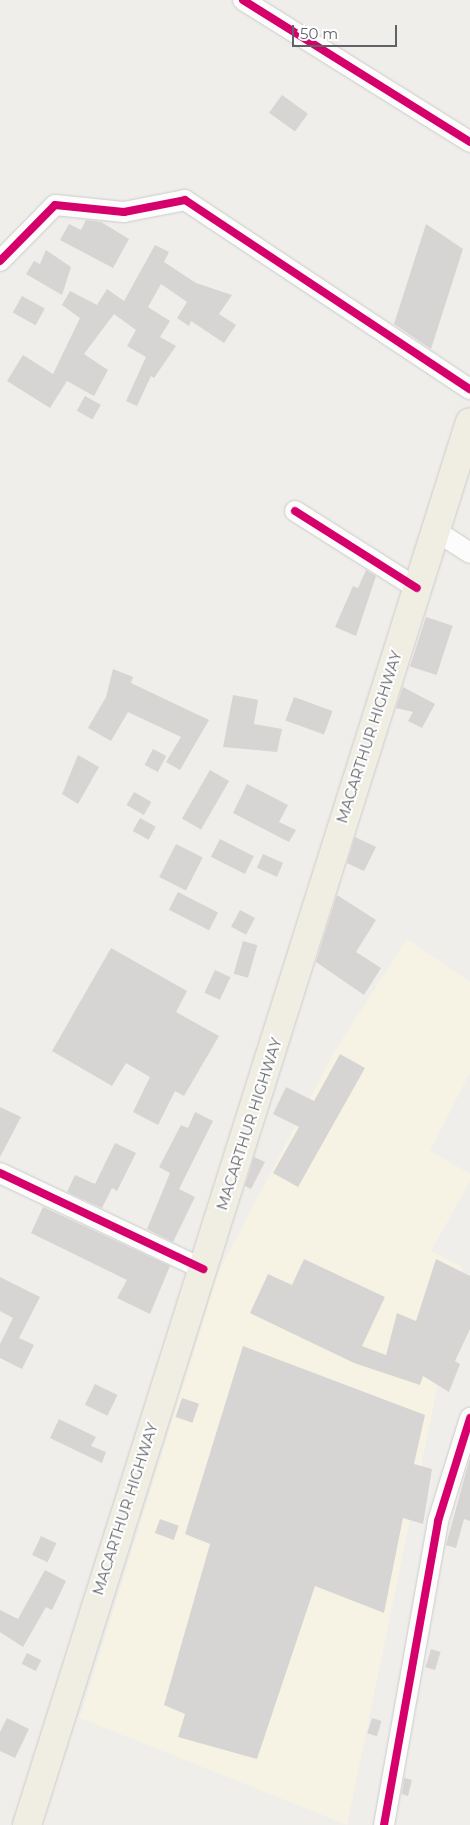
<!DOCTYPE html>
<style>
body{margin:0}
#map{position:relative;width:470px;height:1825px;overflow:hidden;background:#efeeea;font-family:Montserrat,sans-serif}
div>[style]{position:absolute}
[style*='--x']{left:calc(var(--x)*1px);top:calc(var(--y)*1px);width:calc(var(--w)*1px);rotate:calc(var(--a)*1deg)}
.commercial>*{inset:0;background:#f7f3e4}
.building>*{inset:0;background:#d6d5d3;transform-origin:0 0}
.roads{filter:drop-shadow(0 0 1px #cbcccc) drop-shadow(0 0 1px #cbcccc)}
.minor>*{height:20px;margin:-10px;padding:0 10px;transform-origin:10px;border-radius:10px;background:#fdfcfc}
.highway>*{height:28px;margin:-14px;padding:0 14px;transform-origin:14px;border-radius:14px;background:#f0ede3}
.cycleway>*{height:8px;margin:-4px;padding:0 4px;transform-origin:4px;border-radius:4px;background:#d6006c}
span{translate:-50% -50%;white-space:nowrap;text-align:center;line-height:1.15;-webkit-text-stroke:4px #fff;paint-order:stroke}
.street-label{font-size:15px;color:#5f6368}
.scale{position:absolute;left:292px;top:25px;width:105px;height:22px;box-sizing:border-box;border:2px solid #5f6368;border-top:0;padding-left:6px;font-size:15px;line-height:18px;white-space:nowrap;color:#5f6368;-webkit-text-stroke:4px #fff;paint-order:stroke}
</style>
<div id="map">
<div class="commercial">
<div style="clip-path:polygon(407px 939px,470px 982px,470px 1072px,430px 1151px,470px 1174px,470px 1181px,431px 1251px,462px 1267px,347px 1825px,80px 1718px,218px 1273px,336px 1049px)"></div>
</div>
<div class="building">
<div style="left:282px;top:95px;width:32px;height:22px;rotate:36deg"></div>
<div style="clip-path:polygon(86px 220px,101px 222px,129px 239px,113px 268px,60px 240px,69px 224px,81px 230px)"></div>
<div style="clip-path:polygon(426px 224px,463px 249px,431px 349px,394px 324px)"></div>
<div style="clip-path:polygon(155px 245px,169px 252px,164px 262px,196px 283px,232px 295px,219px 314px,236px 325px,224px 343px,191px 321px,189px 326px,177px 318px,187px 302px,161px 284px,148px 307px,170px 321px,160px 337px,176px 346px,154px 378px,151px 376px,137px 406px,126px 401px,146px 357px,127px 346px,136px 330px,114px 314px,84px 354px,108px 370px,94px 396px,67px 381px,50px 408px,7px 381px,23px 355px,53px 374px,80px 318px,62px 305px,70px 291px,97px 305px,107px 289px,124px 301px)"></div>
<div style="clip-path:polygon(46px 250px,71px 267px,62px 295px,26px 274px,34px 261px,40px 264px)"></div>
<div style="left:22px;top:296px;width:26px;height:19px;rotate:29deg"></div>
<div style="left:85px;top:396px;width:18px;height:17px;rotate:29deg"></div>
<div style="clip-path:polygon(366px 570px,376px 576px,356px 636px,335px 627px,353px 586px,358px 588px)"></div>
<div style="left:426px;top:617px;width:28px;height:52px;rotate:18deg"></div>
<div style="clip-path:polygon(113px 669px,133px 677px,131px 683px,209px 720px,180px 770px,166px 762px,181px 737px,128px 712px,111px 741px,88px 728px,106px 697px)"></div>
<div style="clip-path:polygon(403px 687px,435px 704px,422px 728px,408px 721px,413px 712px,396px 708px)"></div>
<div style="clip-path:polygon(233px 695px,258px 700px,254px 724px,282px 729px,277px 752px,223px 747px)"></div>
<div style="left:294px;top:697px;width:41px;height:25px;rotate:20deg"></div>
<div style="left:153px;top:749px;width:15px;height:18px;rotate:28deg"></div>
<div style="clip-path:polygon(78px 755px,99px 767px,78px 804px,62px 794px)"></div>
<div style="left:210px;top:770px;width:22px;height:56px;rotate:30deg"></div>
<div style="clip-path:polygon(247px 784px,288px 805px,279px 822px,296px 830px,289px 842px,233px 813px)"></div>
<div style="left:134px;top:792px;width:20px;height:15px;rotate:30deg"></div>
<div style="left:140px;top:818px;width:18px;height:15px;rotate:29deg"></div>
<div style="clip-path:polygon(355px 837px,376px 847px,364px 871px,347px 863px)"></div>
<div style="left:220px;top:839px;width:38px;height:20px;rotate:27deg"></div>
<div style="left:176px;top:844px;width:30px;height:37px;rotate:27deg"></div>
<div style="left:263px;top:854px;width:22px;height:15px;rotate:24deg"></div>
<div style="left:178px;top:892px;width:45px;height:20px;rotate:27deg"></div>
<div style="clip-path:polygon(337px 895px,376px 920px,356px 952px,381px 968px,364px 995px,316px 962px)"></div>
<div style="left:240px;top:910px;width:17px;height:19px;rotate:28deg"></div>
<div style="left:243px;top:941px;width:15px;height:34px;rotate:16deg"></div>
<div style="clip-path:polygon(111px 948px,187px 991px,176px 1012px,219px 1036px,184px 1096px,175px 1091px,158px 1125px,133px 1112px,150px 1077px,126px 1063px,112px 1086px,52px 1051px)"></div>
<div style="left:215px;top:970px;width:17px;height:25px;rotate:25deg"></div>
<div style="clip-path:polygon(340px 1054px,365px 1068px,298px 1187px,273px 1173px,299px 1127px,273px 1114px,286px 1087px,314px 1101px)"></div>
<div style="clip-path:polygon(0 1107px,21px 1117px,0 1157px)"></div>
<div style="clip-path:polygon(195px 1112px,213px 1121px,179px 1189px,195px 1197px,173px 1242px,147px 1229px,170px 1173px,159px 1167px,181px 1125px,188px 1128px)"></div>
<div style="clip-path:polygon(115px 1143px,136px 1153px,117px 1191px,112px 1188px,102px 1208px,67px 1192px,75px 1175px,95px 1184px)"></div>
<div style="clip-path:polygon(254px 1157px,265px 1162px,251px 1189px,245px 1186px)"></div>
<div style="clip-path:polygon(43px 1207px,170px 1266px,150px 1314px,117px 1298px,127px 1280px,31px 1233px)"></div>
<div style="clip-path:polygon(304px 1259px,385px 1297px,362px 1346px,386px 1355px,397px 1313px,416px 1321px,436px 1259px,470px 1276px,470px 1329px,455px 1361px,460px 1364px,449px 1392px,423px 1376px,420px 1385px,354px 1363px,250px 1313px,268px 1274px,292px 1285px)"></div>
<div style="clip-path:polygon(0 1277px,40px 1297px,19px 1338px,34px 1345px,22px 1369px,0 1358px,0 1344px,13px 1318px,0 1311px)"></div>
<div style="clip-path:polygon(243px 1346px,425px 1415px,414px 1464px,432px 1469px,423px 1524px,403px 1518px,384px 1613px,315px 1586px,257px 1759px,178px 1737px,185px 1714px,164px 1705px,210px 1544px,185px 1534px)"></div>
<div style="left:95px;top:1384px;width:25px;height:23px;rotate:26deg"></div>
<div style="left:182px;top:1398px;width:18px;height:20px;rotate:19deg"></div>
<div style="clip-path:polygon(59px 1419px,96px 1437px,91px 1446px,106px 1452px,102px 1463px,50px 1438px)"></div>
<div style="clip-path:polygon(470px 1458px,470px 1521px,464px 1519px,456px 1548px,446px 1545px)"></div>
<div style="left:160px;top:1519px;width:20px;height:15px;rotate:20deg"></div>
<div style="left:41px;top:1536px;width:17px;height:21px;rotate:25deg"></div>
<div style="clip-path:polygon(45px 1570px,66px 1581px,52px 1610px,46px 1607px,23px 1647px,0 1632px,0 1610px,18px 1619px)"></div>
<div style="left:431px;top:1649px;width:10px;height:19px;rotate:17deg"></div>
<div style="left:27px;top:1653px;width:16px;height:12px;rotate:27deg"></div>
<div style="clip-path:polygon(7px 1718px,29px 1729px,15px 1758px,0 1751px,0 1732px)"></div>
<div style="left:372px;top:1718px;width:10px;height:16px;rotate:17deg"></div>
<div style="clip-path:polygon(404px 1778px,412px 1780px,408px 1796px,402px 1794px)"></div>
</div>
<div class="roads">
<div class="minor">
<div style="--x:243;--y:0;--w:268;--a:32"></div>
<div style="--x:0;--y:261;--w:78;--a:-45.5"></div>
<div style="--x:55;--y:205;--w:69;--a:5.8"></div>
<div style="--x:124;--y:212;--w:62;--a:-11.1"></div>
<div style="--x:185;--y:200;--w:342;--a:33.6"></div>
<div style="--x:295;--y:511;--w:144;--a:32.3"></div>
<div style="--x:436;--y:531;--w:40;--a:32.9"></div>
<div style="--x:0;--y:1173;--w:225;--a:25.3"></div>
<div style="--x:384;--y:1825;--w:309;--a:-79.9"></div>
<div style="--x:438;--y:1521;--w:108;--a:-72.7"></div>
</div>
<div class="highway">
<div style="--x:27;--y:1825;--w:1471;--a:-72.48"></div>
</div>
</div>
<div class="cycleway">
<div style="--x:243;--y:0;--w:268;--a:32"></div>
<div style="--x:0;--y:261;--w:78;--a:-45.5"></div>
<div style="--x:55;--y:205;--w:69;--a:5.8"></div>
<div style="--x:124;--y:212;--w:62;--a:-11.1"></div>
<div style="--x:185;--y:200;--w:342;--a:33.6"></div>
<div style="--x:295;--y:511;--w:144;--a:32.3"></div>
<div style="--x:0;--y:1173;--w:225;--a:25.3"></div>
<div style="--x:384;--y:1825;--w:309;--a:-79.9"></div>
<div style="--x:438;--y:1521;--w:108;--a:-72.7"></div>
</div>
<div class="street-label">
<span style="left:369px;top:737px;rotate:-72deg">MACARTHUR HIGHWAY</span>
<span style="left:249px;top:1124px;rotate:-72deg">MACARTHUR HIGHWAY</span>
<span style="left:125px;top:1509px;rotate:-72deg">MACARTHUR HIGHWAY</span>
</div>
<div class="scale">50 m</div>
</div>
